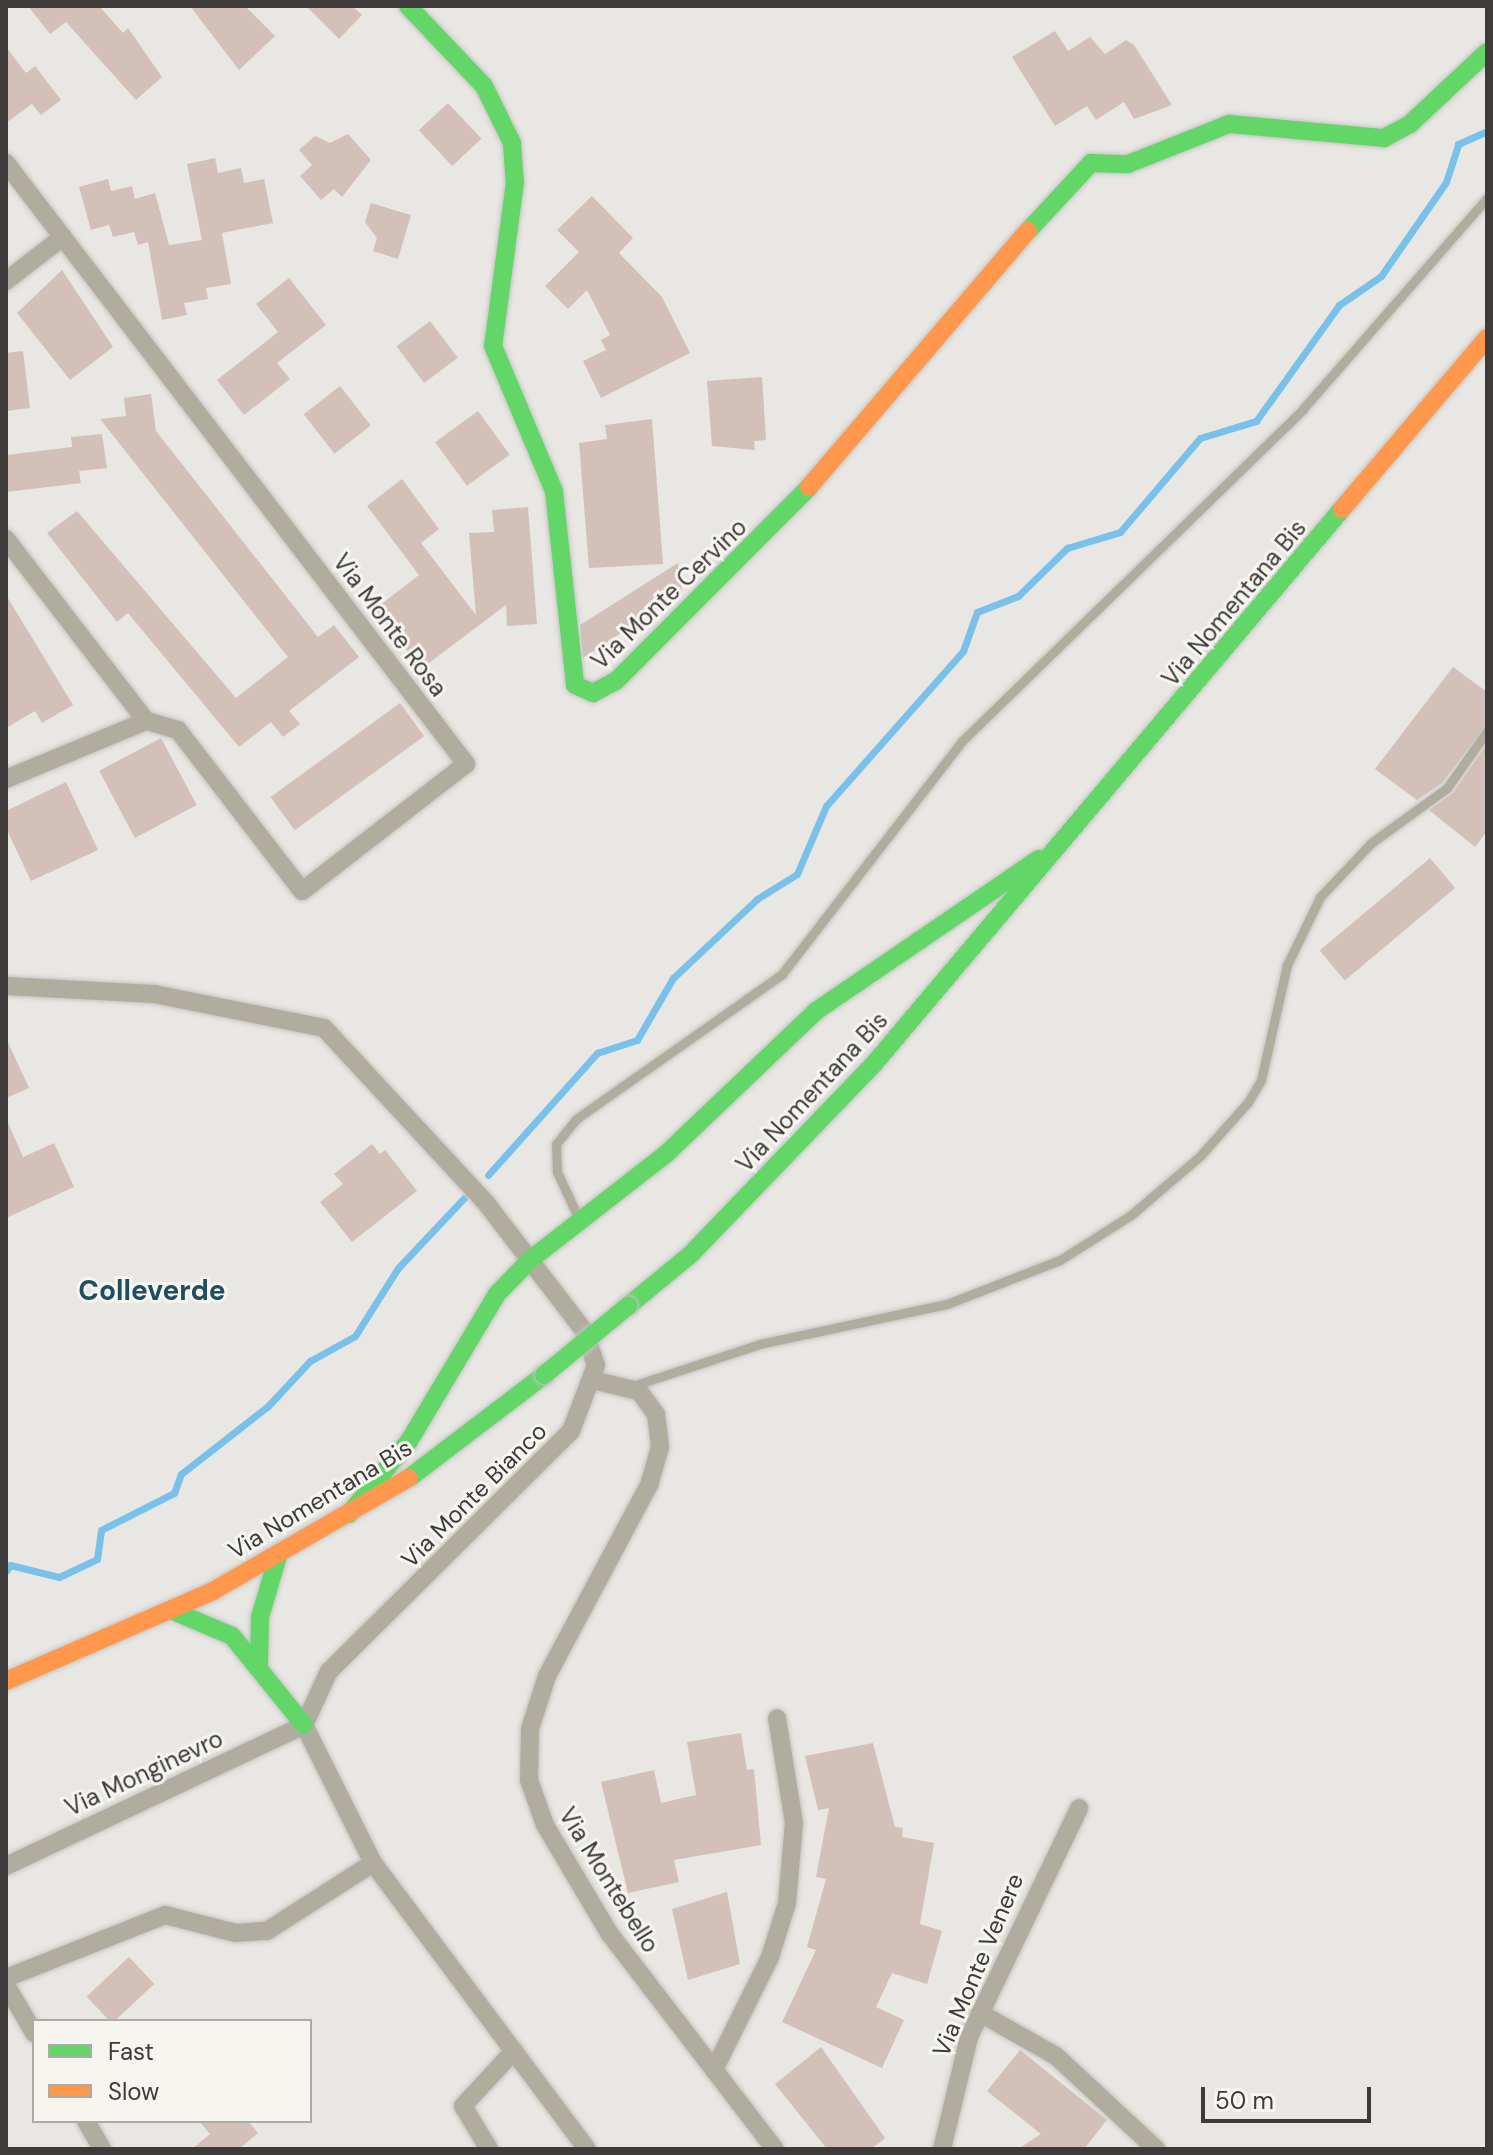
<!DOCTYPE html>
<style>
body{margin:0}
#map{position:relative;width:1493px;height:2155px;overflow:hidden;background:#e8e7e3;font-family:"DM Sans",sans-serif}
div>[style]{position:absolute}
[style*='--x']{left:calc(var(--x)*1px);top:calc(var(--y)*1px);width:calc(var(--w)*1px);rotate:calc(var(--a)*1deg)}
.stream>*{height:7px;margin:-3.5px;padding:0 3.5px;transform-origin:3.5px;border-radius:3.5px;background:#79c1eb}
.building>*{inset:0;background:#d3c0b8;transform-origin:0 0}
.roads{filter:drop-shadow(0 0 2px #c5c4c2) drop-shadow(0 0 2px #c5c4c2)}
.lane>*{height:9px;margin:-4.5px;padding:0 4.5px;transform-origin:4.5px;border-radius:4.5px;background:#b1ad9e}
.street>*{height:18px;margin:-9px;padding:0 9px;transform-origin:9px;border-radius:9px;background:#b1ad9e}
.fast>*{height:18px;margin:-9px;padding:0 9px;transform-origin:9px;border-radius:9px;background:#63d668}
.slow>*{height:18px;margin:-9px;padding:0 9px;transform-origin:9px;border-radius:9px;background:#ff974d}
.bridges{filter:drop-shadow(0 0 2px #c5c4c2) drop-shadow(0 0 2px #c5c4c2)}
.fast-bridge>*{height:18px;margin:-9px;padding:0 9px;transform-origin:9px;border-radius:9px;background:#63d668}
span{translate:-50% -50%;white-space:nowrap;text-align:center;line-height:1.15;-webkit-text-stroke:6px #f6f5f0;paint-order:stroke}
.street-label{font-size:24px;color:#3c3b39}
.quarter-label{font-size:28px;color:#1f4e61;font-weight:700}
.frame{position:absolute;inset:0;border:8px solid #3c3b39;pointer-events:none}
.legend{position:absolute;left:32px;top:2019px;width:280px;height:104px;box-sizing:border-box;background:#f6f5f0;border:2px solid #acaba7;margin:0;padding:10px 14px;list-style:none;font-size:24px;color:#3c3b39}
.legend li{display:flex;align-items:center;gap:16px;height:40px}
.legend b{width:40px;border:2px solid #acaba7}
.scale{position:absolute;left:1201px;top:2087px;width:170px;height:36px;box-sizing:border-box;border:4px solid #3c3b39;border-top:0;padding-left:10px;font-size:24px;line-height:28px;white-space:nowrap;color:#3c3b39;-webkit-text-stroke:6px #f6f5f0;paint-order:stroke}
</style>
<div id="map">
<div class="stream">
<div style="--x:488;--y:1175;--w:164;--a:-48.2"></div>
<div style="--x:597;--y:1053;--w:42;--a:-18"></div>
<div style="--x:637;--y:1040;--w:72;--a:-59.9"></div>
<div style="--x:673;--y:978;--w:115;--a:-43.2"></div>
<div style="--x:757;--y:899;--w:47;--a:-32"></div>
<div style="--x:797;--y:874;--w:74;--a:-66.9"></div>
<div style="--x:826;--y:806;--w:207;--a:-48.5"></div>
<div style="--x:963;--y:651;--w:41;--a:-70.3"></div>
<div style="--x:977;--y:612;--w:44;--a:-21.3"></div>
<div style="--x:1018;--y:596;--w:69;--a:-44.4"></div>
<div style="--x:1067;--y:548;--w:55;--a:-16.8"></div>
<div style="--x:1120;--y:532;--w:123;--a:-49.6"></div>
<div style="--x:1200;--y:438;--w:59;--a:-16.9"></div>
<div style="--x:1256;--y:421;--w:143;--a:-54.4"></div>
<div style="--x:1339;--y:305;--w:51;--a:-34.6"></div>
<div style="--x:1381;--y:276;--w:114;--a:-55.3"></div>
<div style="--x:1446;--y:182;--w:40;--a:-72"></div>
<div style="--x:1458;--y:144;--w:32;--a:-24"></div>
<div style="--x:6;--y:1571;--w:7;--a:-56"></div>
<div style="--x:10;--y:1565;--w:50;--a:13.8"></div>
<div style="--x:59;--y:1577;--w:42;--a:-25.3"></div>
<div style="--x:97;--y:1559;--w:29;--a:-82"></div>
<div style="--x:101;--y:1530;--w:82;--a:-26.9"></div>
<div style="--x:174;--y:1493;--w:20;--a:-70"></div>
<div style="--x:181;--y:1474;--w:110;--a:-38"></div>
<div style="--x:268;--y:1406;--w:62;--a:-47"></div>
<div style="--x:310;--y:1361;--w:51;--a:-29.1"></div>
<div style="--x:355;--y:1336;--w:80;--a:-57.7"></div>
<div style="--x:398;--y:1268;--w:96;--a:-46.7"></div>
</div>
<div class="building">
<div style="clip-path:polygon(28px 6px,99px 6px,123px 33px,128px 28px,162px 77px,136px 100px,66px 22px,50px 34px)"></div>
<div style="clip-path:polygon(190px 6px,245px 6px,275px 36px,239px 70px)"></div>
<div style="clip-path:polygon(306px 6px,352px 6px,362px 15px,339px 39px)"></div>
<div style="clip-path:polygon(1055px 31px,1068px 51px,1090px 37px,1105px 54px,1126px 40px,1134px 45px,1172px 105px,1134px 119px,1124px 102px,1096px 120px,1087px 106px,1055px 126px,1012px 57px)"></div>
<div style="clip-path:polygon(6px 47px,26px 73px,35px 66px,61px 100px,41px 115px,32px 104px,6px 123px)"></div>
<div style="left:448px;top:103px;width:49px;height:40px;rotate:47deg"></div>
<div style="clip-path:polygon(348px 134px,371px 160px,342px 197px,334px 189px,321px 200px,300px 176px,312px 165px,299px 150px,315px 136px,330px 143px)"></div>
<div style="clip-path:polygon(215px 158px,218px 173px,241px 168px,244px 183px,264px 179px,273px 223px,222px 233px,231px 284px,206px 288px,208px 299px,184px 303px,187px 315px,162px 320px,148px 242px,138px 245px,134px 232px,113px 237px,109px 225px,91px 230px,79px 187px,108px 179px,111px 191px,132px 186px,135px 199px,155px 193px,169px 245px,202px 240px,187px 164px)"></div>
<div style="clip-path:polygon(592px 196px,633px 238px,619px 253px,662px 297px,690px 353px,601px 398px,583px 361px,606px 350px,601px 340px,610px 335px,587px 290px,568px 309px,545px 286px,579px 252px,557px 230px)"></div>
<div style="clip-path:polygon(371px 203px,411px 215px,398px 259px,373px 251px,377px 238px,365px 222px)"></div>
<div style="clip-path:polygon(62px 270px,113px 347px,70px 380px,17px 313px)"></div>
<div style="clip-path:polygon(289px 278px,326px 325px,277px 363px,290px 379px,244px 415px,217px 380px,278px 332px,256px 304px)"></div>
<div style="left:430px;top:321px;width:46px;height:42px;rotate:53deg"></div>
<div style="clip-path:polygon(23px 351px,30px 408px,6px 411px,6px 353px)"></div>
<div style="clip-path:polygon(762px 377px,766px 440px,754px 441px,755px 450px,712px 446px,707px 381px)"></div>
<div style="left:340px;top:386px;width:50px;height:46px;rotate:52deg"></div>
<div style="clip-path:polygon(151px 394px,156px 431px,318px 637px,334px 625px,359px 657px,289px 711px,300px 724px,283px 737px,271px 722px,239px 747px,128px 613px,117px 622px,47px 533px,77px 511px,236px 698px,288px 657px,100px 419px,126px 416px,124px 398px)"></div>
<div style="left:478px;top:411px;width:54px;height:53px;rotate:54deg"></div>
<div style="clip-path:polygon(652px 419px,663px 564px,589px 568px,579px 443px,607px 439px,605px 425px)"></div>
<div style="clip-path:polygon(102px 434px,107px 468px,79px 471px,81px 483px,6px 492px,6px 455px,72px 447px,71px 437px)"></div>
<div style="clip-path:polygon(402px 479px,439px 529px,421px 543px,476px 615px,469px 533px,494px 532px,492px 510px,528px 507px,537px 624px,507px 626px,506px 605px,421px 669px,375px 609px,419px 575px,367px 506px)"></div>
<div style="clip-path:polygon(678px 563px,682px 593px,583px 658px,580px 625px)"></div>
<div style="clip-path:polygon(6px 595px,73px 705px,42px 723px,35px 711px,6px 728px)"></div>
<div style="clip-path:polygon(1453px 667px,1487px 692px,1487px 724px,1442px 783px,1417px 800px,1375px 769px)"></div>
<div style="left:400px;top:703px;width:41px;height:160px;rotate:54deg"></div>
<div style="left:161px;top:738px;width:76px;height:70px;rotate:62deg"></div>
<div style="clip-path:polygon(1487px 744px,1487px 831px,1475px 847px,1429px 810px,1453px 793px)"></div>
<div style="clip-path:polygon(66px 782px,98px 850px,31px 881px,6px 828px,6px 811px)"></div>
<div style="left:1430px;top:858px;width:39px;height:144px;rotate:50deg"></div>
<div style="clip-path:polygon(6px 1038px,29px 1088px,6px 1098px)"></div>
<div style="clip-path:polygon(6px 1118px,23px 1157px,54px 1143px,74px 1187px,6px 1218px)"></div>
<div style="clip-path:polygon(372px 1144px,380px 1154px,385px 1150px,417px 1191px,352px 1242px,320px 1202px,343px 1184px,334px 1174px)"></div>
<div style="clip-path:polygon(741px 1733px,747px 1770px,754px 1769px,761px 1845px,674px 1860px,679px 1882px,628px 1893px,601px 1782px,654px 1770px,661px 1803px,696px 1795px,687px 1742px)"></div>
<div style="clip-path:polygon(873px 1743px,895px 1827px,903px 1828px,902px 1837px,934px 1843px,920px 1924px,942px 1931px,927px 1984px,892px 1973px,876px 2007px,904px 2020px,882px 2068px,782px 2022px,816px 1950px,807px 1947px,826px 1879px,816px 1877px,829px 1808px,818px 1810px,805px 1756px)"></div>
<div style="clip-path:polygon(727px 1892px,740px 1964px,688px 1980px,672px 1909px)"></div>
<div style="left:129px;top:1957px;width:37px;height:58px;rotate:47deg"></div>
<div style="clip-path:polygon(821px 2047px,885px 2138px,871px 2149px,827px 2149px,775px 2084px)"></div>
<div style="clip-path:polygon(1020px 2050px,1107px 2120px,1084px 2149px,1018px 2149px,1041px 2134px,987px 2091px)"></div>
<div style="clip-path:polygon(199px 2121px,248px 2121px,258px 2133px,239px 2149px,192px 2149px,210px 2134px)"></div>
</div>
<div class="roads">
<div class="lane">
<div style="--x:578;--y:1217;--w:50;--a:-115"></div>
<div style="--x:557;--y:1172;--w:28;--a:-92"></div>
<div style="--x:556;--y:1144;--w:32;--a:-51"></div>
<div style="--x:576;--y:1119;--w:252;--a:-35.1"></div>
<div style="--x:782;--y:974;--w:294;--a:-52.3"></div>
<div style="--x:962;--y:741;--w:475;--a:-44.2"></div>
<div style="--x:1302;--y:410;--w:281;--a:-48.9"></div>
<div style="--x:632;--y:1386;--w:135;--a:-18.2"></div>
<div style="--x:760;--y:1344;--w:191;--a:-12.1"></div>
<div style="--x:947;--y:1304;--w:121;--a:-21.3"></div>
<div style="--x:1060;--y:1260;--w:84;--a:-32.4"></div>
<div style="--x:1131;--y:1215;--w:91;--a:-40.5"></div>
<div style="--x:1200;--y:1156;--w:72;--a:-48.4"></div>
<div style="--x:1248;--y:1102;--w:26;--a:-59"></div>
<div style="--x:1261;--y:1080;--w:118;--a:-77.3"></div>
<div style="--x:1287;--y:965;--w:76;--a:-64.1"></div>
<div style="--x:1320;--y:897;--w:74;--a:-46.6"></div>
<div style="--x:1371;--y:843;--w:94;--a:-35.9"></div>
<div style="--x:1447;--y:788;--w:70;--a:-54.9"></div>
</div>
<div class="street">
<div style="--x:6;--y:163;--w:757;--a:52.57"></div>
<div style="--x:466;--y:764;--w:207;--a:142.2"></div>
<div style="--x:302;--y:891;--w:203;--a:-127.6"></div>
<div style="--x:178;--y:730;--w:33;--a:-164"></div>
<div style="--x:6;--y:281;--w:72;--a:-37.7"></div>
<div style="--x:6;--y:539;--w:230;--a:52.4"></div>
<div style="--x:146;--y:721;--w:152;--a:157.5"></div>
<div style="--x:6;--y:986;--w:148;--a:3.1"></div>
<div style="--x:154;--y:994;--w:173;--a:11.3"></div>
<div style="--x:324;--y:1028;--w:238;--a:47.2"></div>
<div style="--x:486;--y:1203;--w:163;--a:52.5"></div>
<div style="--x:585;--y:1332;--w:35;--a:72"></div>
<div style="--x:596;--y:1365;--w:71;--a:110.7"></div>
<div style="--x:571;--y:1431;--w:341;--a:135.2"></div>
<div style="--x:329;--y:1671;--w:60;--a:114.8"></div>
<div style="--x:304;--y:1725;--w:154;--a:63.4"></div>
<div style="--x:373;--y:1863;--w:357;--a:53.2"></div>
<div style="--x:592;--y:1380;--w:48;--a:13.2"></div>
<div style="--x:639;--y:1391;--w:29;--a:54"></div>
<div style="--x:656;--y:1414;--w:33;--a:83"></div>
<div style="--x:660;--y:1447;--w:37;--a:106"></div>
<div style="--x:650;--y:1483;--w:219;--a:118.1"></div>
<div style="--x:547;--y:1676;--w:56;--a:107.8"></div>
<div style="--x:530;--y:1729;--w:51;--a:91.1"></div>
<div style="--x:529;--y:1780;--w:48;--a:70.4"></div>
<div style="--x:545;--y:1825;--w:126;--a:59.3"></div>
<div style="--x:609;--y:1933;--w:272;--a:52.5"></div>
<div style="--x:6;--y:1866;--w:330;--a:-25.3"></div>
<div style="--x:6;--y:1978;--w:171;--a:-21.6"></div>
<div style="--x:165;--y:1915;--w:73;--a:14.2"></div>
<div style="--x:236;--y:1933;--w:31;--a:-4"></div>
<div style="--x:267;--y:1931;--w:126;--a:-32.7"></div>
<div style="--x:6;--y:1985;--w:56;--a:59.7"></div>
<div style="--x:980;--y:2013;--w:87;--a:29.5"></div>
<div style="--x:1056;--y:2056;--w:137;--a:42.9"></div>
<div style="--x:714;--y:2070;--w:126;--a:-63.6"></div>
<div style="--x:770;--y:1957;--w:57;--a:-72.5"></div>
<div style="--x:787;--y:1903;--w:80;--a:-85"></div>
<div style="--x:794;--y:1823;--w:106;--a:-99.2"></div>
<div style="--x:86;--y:2121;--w:32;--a:60"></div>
<div style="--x:489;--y:2149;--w:50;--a:-121.2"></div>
<div style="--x:463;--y:2106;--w:75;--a:-47.2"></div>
<div style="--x:942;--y:2149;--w:115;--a:-76.4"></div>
<div style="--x:969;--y:2037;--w:254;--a:-64.3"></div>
</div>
<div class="fast">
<div style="--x:408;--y:6;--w:110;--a:46.5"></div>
<div style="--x:484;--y:86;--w:64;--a:63.8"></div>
<div style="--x:512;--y:143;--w:39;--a:86"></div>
<div style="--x:515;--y:182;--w:165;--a:97.6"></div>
<div style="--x:493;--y:346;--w:157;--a:67.2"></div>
<div style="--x:554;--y:491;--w:195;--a:83.8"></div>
<div style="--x:575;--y:685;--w:20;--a:24"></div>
<div style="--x:593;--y:693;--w:26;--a:-28"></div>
<div style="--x:616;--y:681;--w:274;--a:-45.1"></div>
<div style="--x:1028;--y:231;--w:93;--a:-47.2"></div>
<div style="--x:1091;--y:163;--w:37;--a:2"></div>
<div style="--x:1128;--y:164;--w:109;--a:-21.6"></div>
<div style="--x:1229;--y:124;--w:156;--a:5.2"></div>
<div style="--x:1384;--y:138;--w:30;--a:-28"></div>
<div style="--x:1410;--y:124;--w:105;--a:-43.1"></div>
<div style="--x:628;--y:1306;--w:82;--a:-39.5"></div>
<div style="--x:691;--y:1254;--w:262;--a:-46.1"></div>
<div style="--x:873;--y:1065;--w:727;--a:-49.85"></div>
<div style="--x:409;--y:1478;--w:170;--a:-37.3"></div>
<div style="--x:349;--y:1514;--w:94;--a:-50.6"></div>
<div style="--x:409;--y:1441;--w:171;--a:-59.1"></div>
<div style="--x:497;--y:1294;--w:49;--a:-45.8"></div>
<div style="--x:531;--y:1259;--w:172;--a:-37.9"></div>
<div style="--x:667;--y:1153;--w:206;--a:-43.6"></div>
<div style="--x:816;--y:1011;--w:270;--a:-34.3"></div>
<div style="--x:171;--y:1610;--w:66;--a:23.1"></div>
<div style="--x:232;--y:1636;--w:114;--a:51"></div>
<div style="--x:259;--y:1665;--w:48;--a:-88.8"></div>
<div style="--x:260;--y:1617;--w:67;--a:-73.5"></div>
</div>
<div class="slow">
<div style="--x:809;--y:487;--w:337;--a:-49.5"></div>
<div style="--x:1342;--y:509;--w:224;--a:-49.7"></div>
<div style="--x:6;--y:1681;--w:226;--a:-23.5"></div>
<div style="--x:213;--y:1591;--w:226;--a:-30"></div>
</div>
</div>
<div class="bridges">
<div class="fast-bridge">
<div style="--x:544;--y:1375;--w:109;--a:-39.4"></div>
</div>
</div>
<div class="street-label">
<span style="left:669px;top:594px;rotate:-44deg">Via Monte Cervino</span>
<span style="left:1234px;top:603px;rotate:-50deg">Via Nomentana Bis</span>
<span style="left:390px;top:625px;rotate:53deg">Via Monte Rosa</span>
<span style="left:812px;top:1092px;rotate:-47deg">Via Nomentana Bis</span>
<span style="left:474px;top:1495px;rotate:-45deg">Via Monte Bianco</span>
<span style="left:320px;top:1499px;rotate:-31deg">Via Nomentana Bis</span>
<span style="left:144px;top:1773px;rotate:-25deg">Via Monginevro</span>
<span style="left:609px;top:1880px;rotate:58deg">Via Montebello</span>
<span style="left:978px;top:1965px;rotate:-67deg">Via Monte Venere</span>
</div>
<div class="quarter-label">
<span style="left:152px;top:1291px">Colleverde</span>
</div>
<div class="frame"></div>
<ul class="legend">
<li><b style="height:10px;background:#63d668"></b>Fast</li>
<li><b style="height:10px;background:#ff974d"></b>Slow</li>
</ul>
<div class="scale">50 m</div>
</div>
